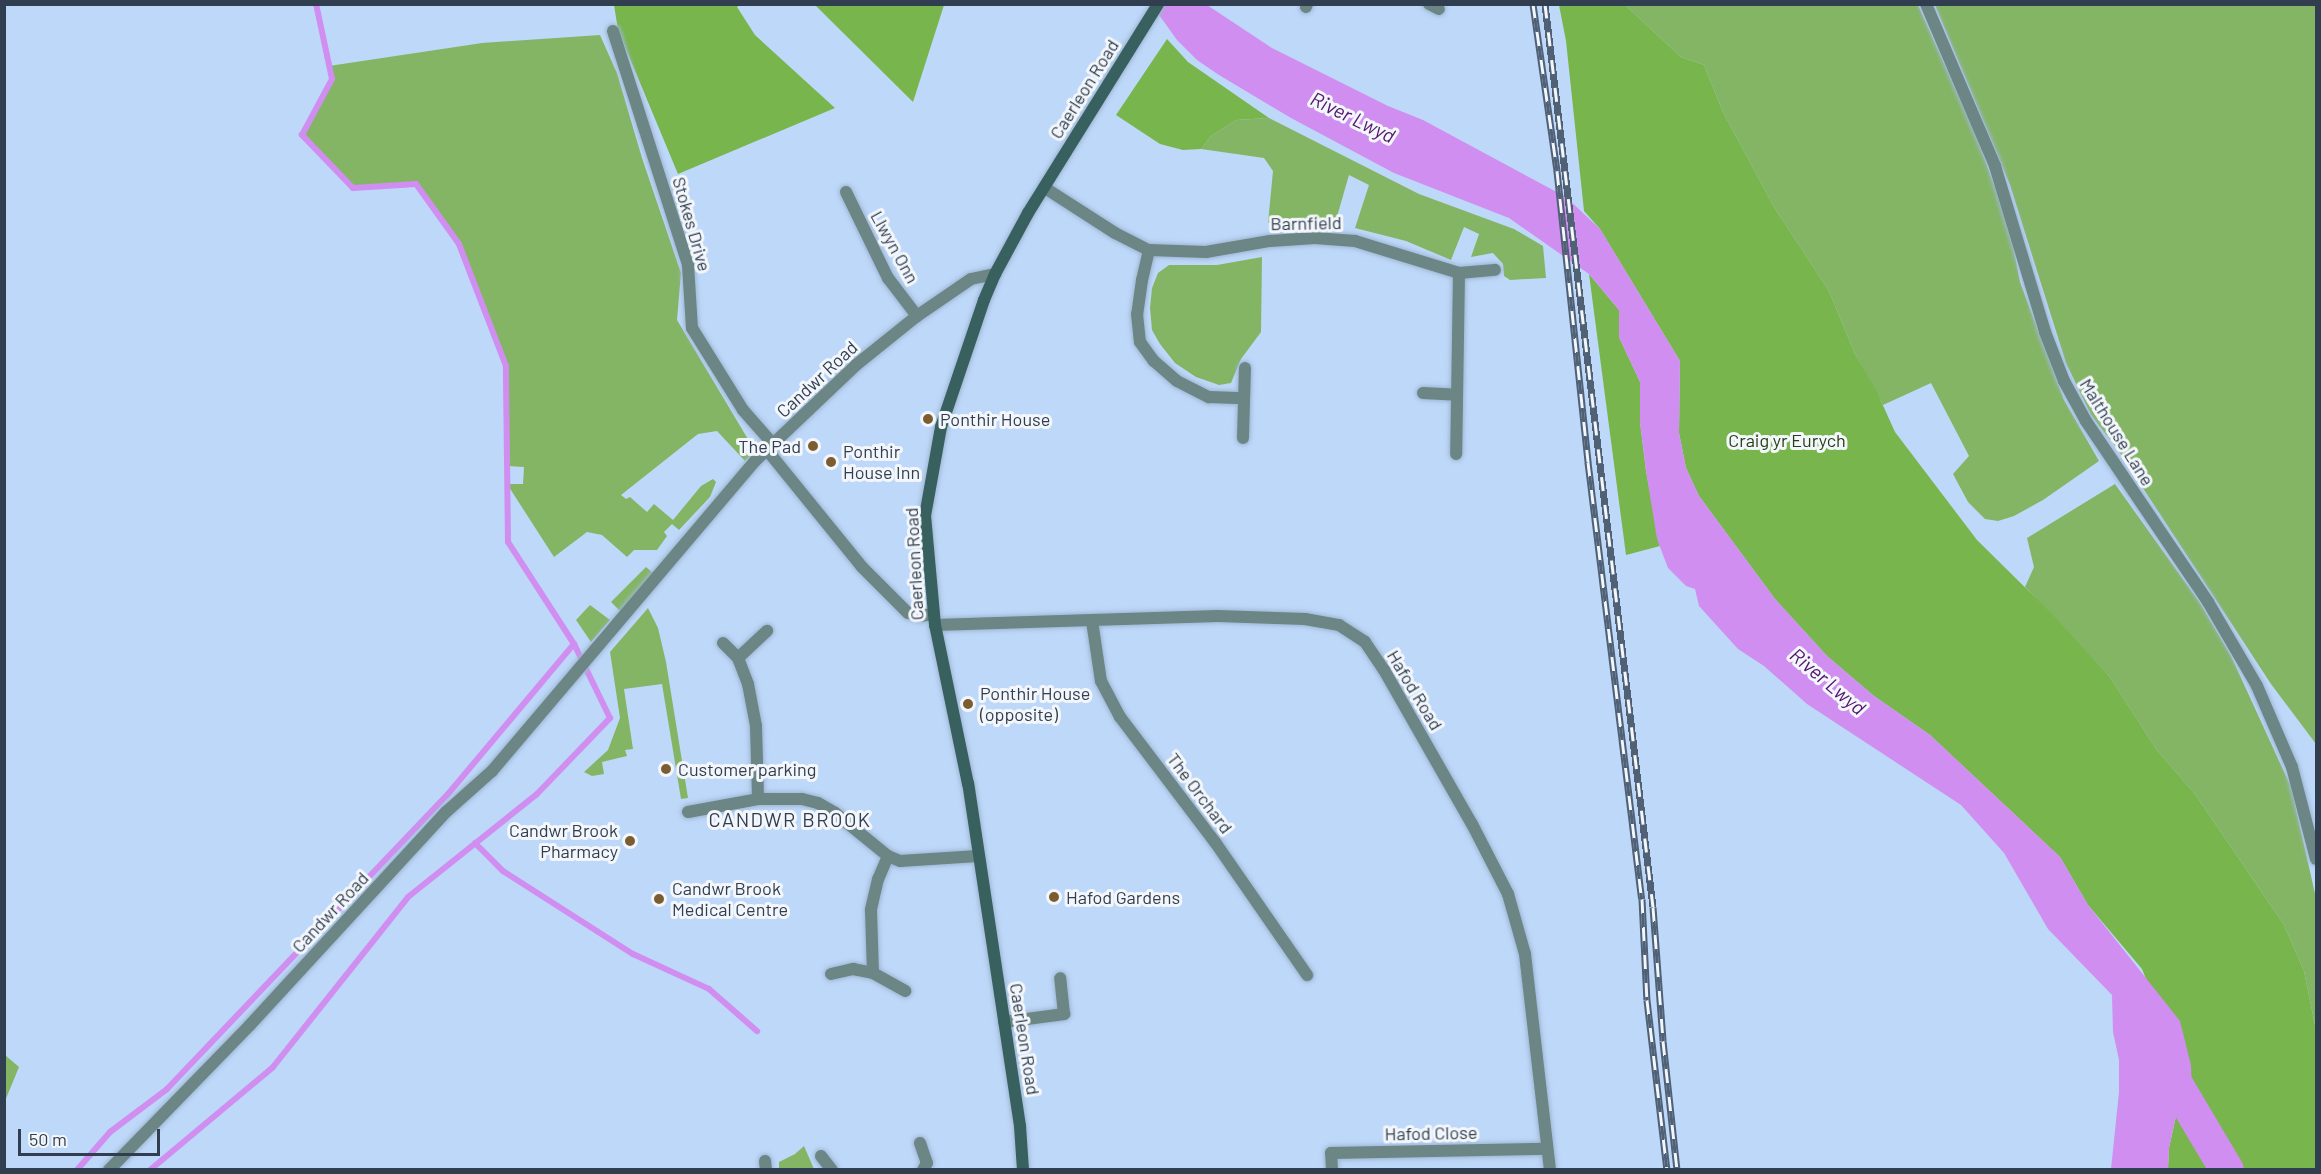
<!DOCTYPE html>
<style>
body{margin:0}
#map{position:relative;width:2321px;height:1174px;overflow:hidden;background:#bed8f9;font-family:Barlow,sans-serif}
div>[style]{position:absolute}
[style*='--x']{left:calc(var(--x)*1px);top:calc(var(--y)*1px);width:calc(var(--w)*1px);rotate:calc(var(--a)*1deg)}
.green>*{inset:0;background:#84b565}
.forest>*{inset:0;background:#78b54d}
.water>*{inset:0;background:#d08ef0}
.stream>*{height:6px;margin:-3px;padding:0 3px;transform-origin:3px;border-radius:3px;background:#d08ef0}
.river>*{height:34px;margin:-17px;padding:0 17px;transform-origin:17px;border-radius:17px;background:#d08ef0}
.roads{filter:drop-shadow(0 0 2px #9fb6d4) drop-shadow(0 0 2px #9fb6d4)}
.street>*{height:12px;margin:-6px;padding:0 6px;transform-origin:6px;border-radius:6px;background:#6b8685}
.secondary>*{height:12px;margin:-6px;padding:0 6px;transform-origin:6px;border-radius:6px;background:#37605f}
.rail>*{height:7px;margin-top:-3.5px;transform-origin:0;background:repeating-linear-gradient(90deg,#f3f7fb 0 14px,#506075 0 28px);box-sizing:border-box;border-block:2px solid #506075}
.dots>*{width:16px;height:16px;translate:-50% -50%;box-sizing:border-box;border:3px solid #f3f7fb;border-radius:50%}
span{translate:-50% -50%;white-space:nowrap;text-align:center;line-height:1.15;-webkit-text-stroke:6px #f3f7fb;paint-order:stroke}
.street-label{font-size:18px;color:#313e4f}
.poi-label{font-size:18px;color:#313e4f}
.left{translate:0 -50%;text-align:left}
.right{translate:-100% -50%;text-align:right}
.park-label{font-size:18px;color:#263e14}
.water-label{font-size:20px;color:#52146b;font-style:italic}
.neighbourhood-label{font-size:20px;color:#313e4f;letter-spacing:1.5px}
.frame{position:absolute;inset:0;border:6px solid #313e4f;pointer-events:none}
.scale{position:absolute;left:18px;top:1129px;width:142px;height:27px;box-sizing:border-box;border:3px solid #313e4f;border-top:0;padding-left:8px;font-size:18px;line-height:21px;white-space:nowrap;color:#313e4f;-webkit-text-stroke:4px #f3f7fb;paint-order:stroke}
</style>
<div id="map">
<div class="green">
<div style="clip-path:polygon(1625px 5px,1918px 5px,1975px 133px,1996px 190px,2013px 246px,2020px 282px,2064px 400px,2099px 461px,2043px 500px,2014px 516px,1998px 521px,1985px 519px,1968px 502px,1953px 474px,1969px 456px,1931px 383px,1883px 405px,1855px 354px,1829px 291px,1774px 207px,1723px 112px,1704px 65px,1681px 57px)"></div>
<div style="clip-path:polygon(1935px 5px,2316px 5px,2316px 744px,2271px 684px,2118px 450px,2091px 415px,2066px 363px,2010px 185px)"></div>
<div style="clip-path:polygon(600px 35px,617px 73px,642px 158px,681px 273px,677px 320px,755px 451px,745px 461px,717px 431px,698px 434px,621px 495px,626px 499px,630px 497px,647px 512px,654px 504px,673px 520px,701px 486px,713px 479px,716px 482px,710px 497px,679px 530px,672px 524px,664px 532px,667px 536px,657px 550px,634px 550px,627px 557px,602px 535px,587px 532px,554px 557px,507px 484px,523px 484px,524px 467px,508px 466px,506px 366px,459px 244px,416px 184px,353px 188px,302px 135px,331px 79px,329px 66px,482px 43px)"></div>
<div style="clip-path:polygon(1269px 118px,1419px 194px,1514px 229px,1543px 246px,1546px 278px,1510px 280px,1504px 276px,1503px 264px,1493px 253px,1471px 257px,1479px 234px,1464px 227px,1451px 260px,1406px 241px,1355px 228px,1369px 185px,1349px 175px,1334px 227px,1268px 223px,1273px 171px,1264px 158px,1201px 149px,1211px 136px,1236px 120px)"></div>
<div style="clip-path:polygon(1262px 257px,1261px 332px,1241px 359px,1231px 383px,1219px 385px,1196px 377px,1175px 363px,1160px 344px,1152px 330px,1150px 308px,1152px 288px,1158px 273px,1169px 265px,1217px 265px)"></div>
<div style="clip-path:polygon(2115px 484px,2200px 603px,2231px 656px,2291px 787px,2316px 898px,2316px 1030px,2304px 971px,2284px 925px,2195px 794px,2156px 749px,2110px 677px,2025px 587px,2034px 567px,2027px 538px)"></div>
<div style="clip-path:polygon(646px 567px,653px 573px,620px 611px,611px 602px)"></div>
<div style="clip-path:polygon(590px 605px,610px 620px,591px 642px,576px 620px)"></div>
<div style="clip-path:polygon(648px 608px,658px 628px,666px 662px,688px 798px,681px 799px,662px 684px,624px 689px,633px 749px,625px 750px,627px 756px,602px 762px,604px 774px,592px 776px,584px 772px,608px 750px,620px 718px,610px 652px)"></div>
<div style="clip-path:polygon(5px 1055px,19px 1067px,5px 1101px)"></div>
<div style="clip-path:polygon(804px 1146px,814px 1169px,779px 1169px,779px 1162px,795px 1154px)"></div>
</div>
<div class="forest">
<div style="clip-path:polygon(614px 5px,740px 5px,737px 7px,755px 35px,835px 108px,678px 174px,618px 30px)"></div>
<div style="clip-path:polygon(815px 5px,944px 5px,913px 102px)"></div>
<div style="clip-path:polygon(1559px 5px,1625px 5px,1681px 57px,1704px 65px,1723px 112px,1774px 207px,1829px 291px,1855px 354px,1876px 390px,1895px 432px,1977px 540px,2052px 614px,2110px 677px,2156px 749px,2195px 794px,2284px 925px,2304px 971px,2316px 1030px,2316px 1169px,2168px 1169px,2169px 1148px,2178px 1107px,2192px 1091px,2142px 969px,2088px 905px,2060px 857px,1930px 735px,1874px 696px,1827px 656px,1775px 599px,1699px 496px,1686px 468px,1679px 433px,1680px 361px,1600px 229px,1584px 211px,1566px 41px)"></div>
<div style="clip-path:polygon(1167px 39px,1188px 62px,1269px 118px,1236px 120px,1211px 136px,1201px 149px,1183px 150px,1160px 144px,1116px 115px)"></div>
<div style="clip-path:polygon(1589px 274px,1619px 310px,1619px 337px,1640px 382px,1640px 422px,1646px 471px,1660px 546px,1626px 555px)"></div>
</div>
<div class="water">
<div style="clip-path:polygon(1152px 5px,1207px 5px,1272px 48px,1388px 106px,1423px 120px,1566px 197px,1600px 229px,1680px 361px,1679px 433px,1686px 468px,1699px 496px,1775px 599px,1827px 656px,1874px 696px,1930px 735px,2060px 857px,2088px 905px,2180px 1021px,2191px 1065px,2192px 1091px,2178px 1107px,2169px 1148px,2168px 1169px,2111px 1169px,2119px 1092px,2119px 1060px,2113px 1032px,2112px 995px,2048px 929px,2004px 853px,1961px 805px,1807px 704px,1764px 666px,1738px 649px,1699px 606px,1695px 589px,1686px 586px,1668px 568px,1657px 539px,1646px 471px,1640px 422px,1640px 382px,1619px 337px,1619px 310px,1589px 274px,1509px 218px,1394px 173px,1291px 118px,1219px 75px,1197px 60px,1177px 40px)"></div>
</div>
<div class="stream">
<div style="--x:475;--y:843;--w:40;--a:45"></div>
<div style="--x:503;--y:871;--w:154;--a:32.6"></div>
<div style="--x:633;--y:954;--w:84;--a:24.7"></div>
<div style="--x:709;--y:989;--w:64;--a:41.2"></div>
<div style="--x:77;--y:1170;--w:50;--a:-49"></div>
<div style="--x:110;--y:1132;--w:71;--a:-37"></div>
<div style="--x:167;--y:1089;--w:407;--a:-46.4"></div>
<div style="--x:448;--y:794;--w:196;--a:-50"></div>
<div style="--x:150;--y:1170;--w:160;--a:-39.9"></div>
<div style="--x:273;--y:1067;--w:217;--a:-51.5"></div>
<div style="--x:408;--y:897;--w:164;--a:-38.6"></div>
<div style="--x:536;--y:795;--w:107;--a:-46.1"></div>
<div style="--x:610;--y:718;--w:82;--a:-115.9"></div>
<div style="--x:574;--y:644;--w:121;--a:-122.9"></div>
<div style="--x:508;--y:542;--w:176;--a:-90.7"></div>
<div style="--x:506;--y:366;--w:131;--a:-111.1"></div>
<div style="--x:459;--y:244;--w:74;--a:-125.6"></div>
<div style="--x:416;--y:184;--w:63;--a:176.4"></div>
<div style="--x:353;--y:188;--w:74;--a:-133.9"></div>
<div style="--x:302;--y:135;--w:64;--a:-61.8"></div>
<div style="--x:332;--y:79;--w:77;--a:-102"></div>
</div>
<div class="river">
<div style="--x:2161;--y:1059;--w:129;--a:59.3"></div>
</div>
<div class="roads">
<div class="street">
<div style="--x:1429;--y:4;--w:11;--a:27"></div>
<div style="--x:1926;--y:4;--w:176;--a:66.9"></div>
<div style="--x:1995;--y:166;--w:173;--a:73.2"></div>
<div style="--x:2045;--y:332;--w:53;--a:68.8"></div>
<div style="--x:2064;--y:381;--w:46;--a:61.2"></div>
<div style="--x:2086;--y:421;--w:218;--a:56"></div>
<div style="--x:2208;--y:602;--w:97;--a:59.7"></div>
<div style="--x:2257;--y:686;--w:88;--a:66.6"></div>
<div style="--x:2292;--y:767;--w:95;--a:75.4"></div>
<div style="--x:1306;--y:7;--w:3;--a:-72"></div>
<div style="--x:613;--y:31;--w:246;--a:72.2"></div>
<div style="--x:688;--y:265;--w:63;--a:86.4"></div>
<div style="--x:692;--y:328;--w:97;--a:58.1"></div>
<div style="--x:743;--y:410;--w:45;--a:48.6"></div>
<div style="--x:1045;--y:188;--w:83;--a:32.7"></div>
<div style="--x:1115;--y:233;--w:38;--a:27"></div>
<div style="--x:1149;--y:250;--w:57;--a:2"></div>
<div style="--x:1206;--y:252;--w:65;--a:-9.8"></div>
<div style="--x:1270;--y:241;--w:45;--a:-3.8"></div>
<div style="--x:1315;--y:238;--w:40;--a:4.3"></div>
<div style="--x:1355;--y:241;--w:109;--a:17.1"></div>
<div style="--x:1459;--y:273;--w:181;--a:90.9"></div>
<div style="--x:846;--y:192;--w:96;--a:64"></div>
<div style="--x:888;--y:278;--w:48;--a:52.7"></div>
<div style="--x:1149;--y:250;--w:31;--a:103"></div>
<div style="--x:1142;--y:280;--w:34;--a:98"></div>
<div style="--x:1137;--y:314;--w:28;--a:84"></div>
<div style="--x:1140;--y:342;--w:24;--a:54"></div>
<div style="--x:1154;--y:361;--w:30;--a:41"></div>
<div style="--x:1177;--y:381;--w:36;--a:27"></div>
<div style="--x:1209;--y:397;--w:35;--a:2"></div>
<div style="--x:1459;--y:273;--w:36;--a:-5"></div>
<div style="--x:1423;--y:393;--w:34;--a:3"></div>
<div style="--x:1243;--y:438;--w:70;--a:-88.4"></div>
<div style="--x:767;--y:450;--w:151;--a:50.9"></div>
<div style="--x:862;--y:567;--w:65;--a:45"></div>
<div style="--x:908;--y:613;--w:12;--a:14"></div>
<div style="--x:920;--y:616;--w:13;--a:-9"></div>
<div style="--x:1092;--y:621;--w:61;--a:81.5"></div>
<div style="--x:1101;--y:681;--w:41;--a:62.2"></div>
<div style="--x:1120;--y:717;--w:157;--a:52.8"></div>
<div style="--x:1215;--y:842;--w:162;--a:55.3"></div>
<div style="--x:935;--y:625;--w:283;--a:-1.8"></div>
<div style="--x:1218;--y:616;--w:87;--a:2"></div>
<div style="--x:1305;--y:619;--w:35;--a:10"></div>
<div style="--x:1339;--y:625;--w:31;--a:33"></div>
<div style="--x:1365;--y:642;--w:34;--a:56"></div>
<div style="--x:1384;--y:670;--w:177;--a:60.3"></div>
<div style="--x:1472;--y:824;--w:79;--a:62.8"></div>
<div style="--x:1508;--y:894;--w:62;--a:74.2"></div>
<div style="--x:1525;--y:954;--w:217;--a:83.4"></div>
<div style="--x:723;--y:643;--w:21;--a:45"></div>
<div style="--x:738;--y:658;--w:28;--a:69"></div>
<div style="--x:748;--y:684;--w:43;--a:79.2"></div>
<div style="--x:756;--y:726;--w:73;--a:88.4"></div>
<div style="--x:738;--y:658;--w:40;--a:-43"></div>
<div style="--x:688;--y:812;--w:71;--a:-10.5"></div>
<div style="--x:758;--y:799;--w:44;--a:0"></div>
<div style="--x:802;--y:799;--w:16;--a:14"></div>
<div style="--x:818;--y:803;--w:20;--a:30"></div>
<div style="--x:835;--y:813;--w:68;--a:39.1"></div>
<div style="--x:888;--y:856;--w:13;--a:23"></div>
<div style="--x:900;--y:861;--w:78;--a:-3.7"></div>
<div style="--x:888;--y:856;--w:25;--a:113"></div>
<div style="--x:878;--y:879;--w:32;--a:103"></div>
<div style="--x:871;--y:910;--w:63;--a:88.2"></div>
<div style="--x:873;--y:973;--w:37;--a:29"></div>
<div style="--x:831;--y:974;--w:23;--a:-13"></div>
<div style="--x:853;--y:969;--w:20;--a:11"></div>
<div style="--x:1004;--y:1022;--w:61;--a:-7.6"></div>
<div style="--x:1064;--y:1014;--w:36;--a:-96"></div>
<div style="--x:920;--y:1143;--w:21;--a:71"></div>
<div style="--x:927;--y:1163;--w:8;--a:120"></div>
<div style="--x:821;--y:1156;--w:18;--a:52"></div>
<div style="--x:765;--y:1161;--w:9;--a:84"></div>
<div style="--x:109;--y:1170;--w:202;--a:-45.8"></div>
<div style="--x:250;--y:1025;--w:289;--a:-47.4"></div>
<div style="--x:446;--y:812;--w:62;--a:-41.7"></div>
<div style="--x:492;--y:771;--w:407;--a:-49.7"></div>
<div style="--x:755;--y:461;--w:139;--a:-43.5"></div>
<div style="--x:856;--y:365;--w:78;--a:-38.8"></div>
<div style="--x:917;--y:316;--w:65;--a:-34.4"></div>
<div style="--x:971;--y:279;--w:25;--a:-12"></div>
<div style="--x:1332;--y:1170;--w:17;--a:-93"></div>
<div style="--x:1331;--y:1153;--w:216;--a:-1.1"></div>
</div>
<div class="secondary">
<div style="--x:1023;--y:1170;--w:44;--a:-93.9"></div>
<div style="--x:1020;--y:1126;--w:346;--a:-98.6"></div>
<div style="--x:968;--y:784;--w:162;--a:-101.7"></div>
<div style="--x:935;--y:625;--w:109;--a:-95.2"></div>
<div style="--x:925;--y:516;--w:90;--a:-79.8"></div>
<div style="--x:941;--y:427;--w:134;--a:-71.3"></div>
<div style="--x:984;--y:300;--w:28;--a:-67"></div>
<div style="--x:995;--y:274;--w:69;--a:-61.6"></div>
<div style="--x:1028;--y:213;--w:246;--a:-58.1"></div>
</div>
</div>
<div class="rail">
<div style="--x:1533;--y:4;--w:169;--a:81.8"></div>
<div style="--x:1557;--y:171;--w:293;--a:83.9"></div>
<div style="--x:1588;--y:462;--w:440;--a:83"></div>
<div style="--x:1642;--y:899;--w:101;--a:87.2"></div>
<div style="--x:1647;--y:1000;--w:171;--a:83.3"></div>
<div style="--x:1545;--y:4;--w:909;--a:83.18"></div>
<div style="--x:1653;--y:907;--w:134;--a:85.7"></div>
<div style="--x:1663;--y:1041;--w:130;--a:83.8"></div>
</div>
<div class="dots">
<div style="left:928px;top:419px;background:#7c5d32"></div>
<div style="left:813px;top:446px;background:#7c5d32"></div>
<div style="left:831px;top:462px;background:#7c5d32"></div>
<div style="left:968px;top:704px;background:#7c5d32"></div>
<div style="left:666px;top:769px;background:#7c5d32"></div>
<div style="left:630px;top:841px;background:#7c5d32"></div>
<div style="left:1054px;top:897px;background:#7c5d32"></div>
<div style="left:659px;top:899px;background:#7c5d32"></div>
</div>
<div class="street-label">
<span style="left:1084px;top:89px;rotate:-58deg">Caerleon Road</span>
<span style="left:1306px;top:223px;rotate:-1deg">Barnfield</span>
<span style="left:692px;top:224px;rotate:74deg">Stokes Drive</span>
<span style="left:895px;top:247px;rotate:61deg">Llwyn Onn</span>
<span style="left:817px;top:379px;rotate:-43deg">Candwr Road</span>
<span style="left:2117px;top:432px;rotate:58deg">Malthouse Lane</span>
<span style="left:914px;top:564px;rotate:-93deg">Caerleon Road</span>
<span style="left:1415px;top:690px;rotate:59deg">Hafod Road</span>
<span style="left:1200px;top:793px;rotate:53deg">The Orchard</span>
<span style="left:330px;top:912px;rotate:-47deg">Candwr Road</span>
<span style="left:1025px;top:1039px;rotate:81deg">Caerleon Road</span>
<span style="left:1431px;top:1133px;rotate:-1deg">Hafod Close</span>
</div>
<div class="poi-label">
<span class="left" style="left:940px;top:419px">Ponthir House</span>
<span class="right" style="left:801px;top:446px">The Pad</span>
<span class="left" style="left:843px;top:462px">Ponthir<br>House Inn</span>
<span class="left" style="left:980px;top:704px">Ponthir House<br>(opposite)</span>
<span class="left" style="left:678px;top:769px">Customer parking</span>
<span class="right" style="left:618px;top:841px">Candwr Brook<br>Pharmacy</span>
<span class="left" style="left:672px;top:899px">Candwr Brook<br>Medical Centre</span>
<span class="left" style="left:1066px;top:897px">Hafod Gardens</span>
</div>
<div class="park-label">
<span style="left:1787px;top:440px">Craig yr Eurych</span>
</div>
<div class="water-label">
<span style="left:1353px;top:117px;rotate:26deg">River Lwyd</span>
<span style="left:1828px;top:681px;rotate:40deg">River Lwyd</span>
</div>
<div class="neighbourhood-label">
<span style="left:790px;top:819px">CANDWR BROOK</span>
</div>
<div class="frame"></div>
<div class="scale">50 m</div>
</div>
